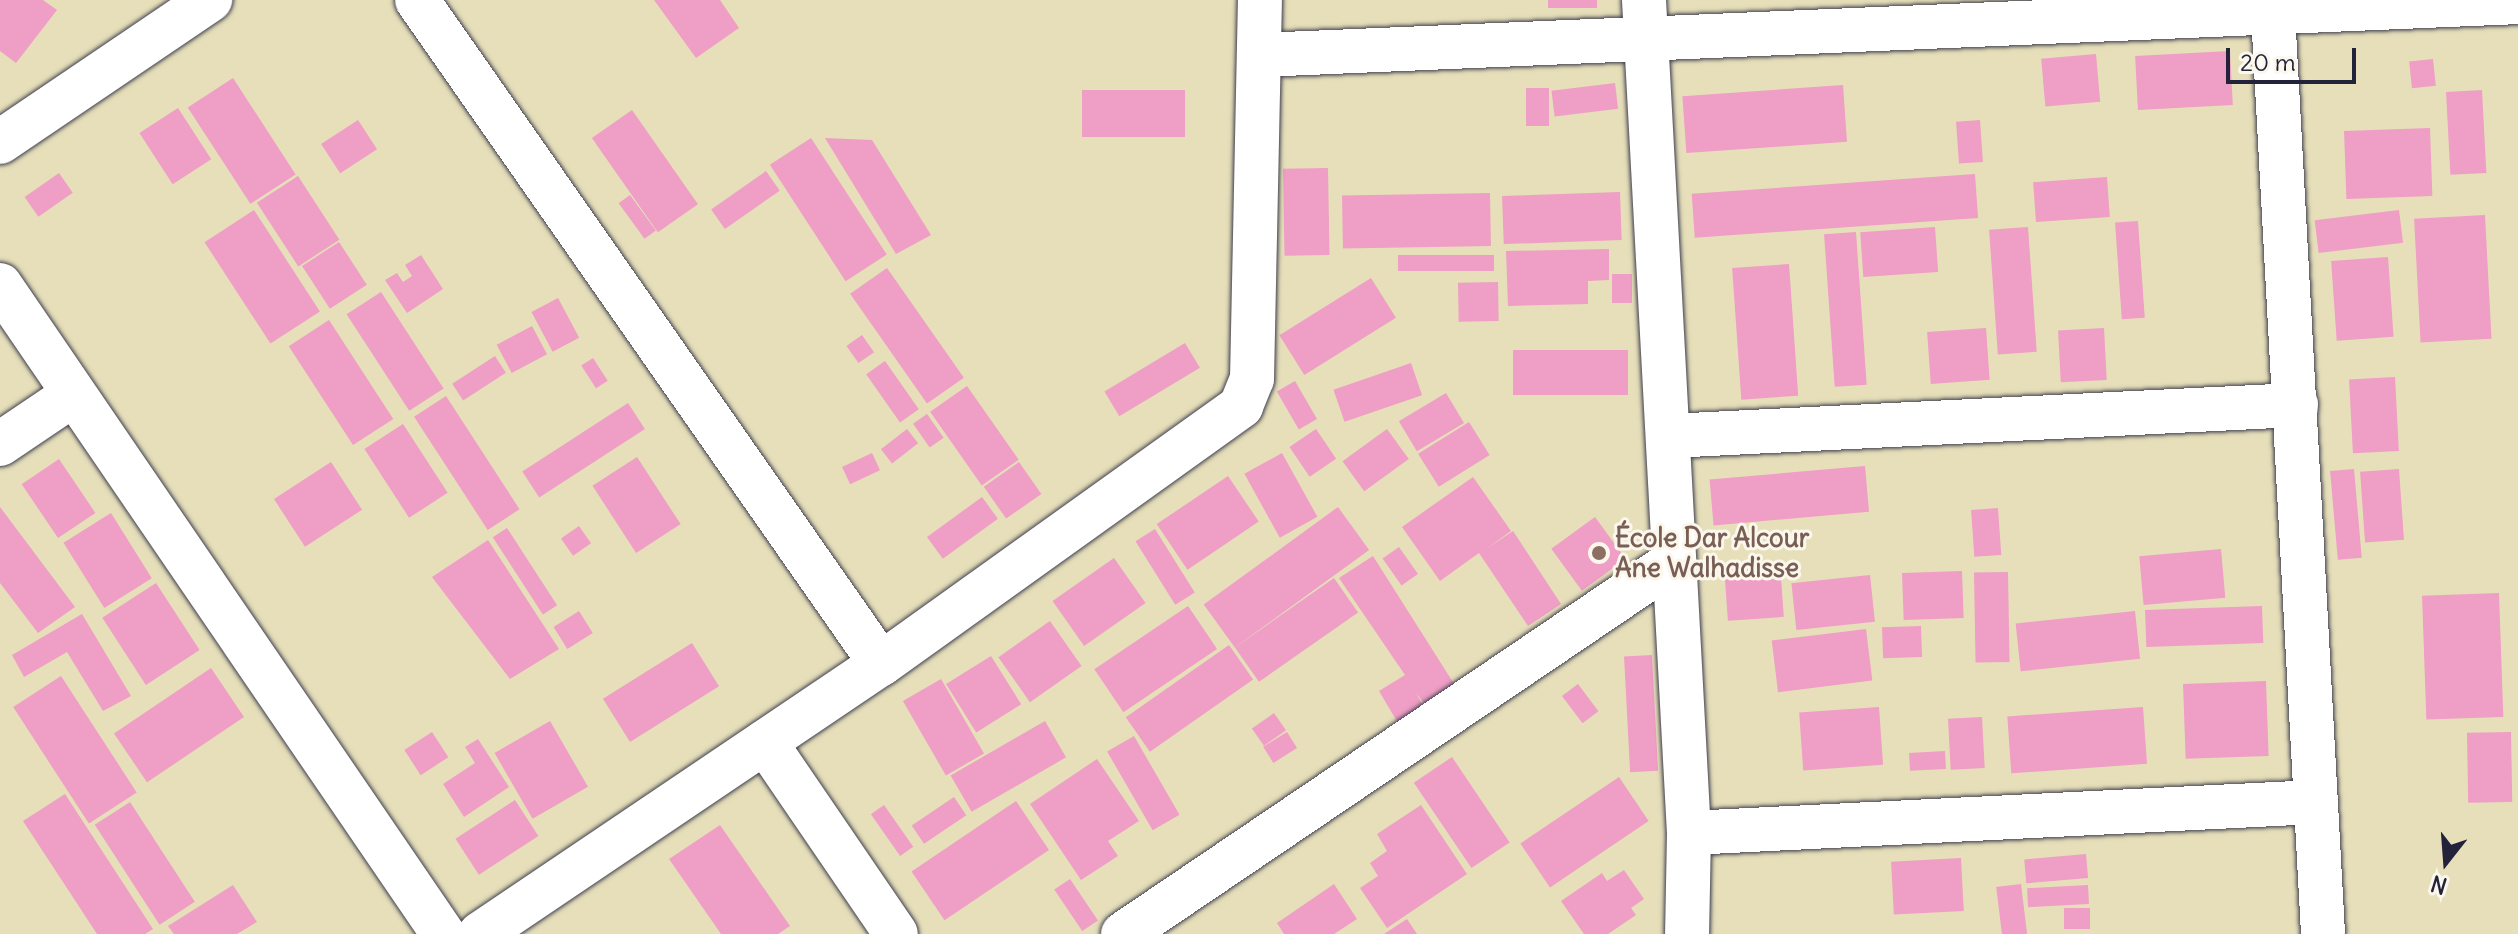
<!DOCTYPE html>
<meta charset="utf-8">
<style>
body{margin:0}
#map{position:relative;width:2518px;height:934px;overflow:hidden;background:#e6dfba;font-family:Delius,sans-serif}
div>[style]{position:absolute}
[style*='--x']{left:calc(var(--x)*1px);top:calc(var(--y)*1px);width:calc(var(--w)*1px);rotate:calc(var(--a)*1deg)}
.building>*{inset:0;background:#ef9ec5;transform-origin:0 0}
.roads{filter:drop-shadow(0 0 2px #3f3e4e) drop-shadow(0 0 2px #3f3e4e)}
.street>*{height:44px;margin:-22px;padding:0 22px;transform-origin:22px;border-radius:22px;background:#fff}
.dots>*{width:22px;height:22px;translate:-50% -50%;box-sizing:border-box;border:4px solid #fbf7ec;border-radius:50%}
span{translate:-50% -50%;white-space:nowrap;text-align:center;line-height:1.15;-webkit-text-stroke:6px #fbf7ec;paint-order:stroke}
.education-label{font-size:26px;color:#785e54;font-weight:700}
.left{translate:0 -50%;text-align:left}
.north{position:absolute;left:2406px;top:822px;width:80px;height:80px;-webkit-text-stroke:6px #fbf7ec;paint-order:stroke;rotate:197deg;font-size:22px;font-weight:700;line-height:32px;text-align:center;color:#22223b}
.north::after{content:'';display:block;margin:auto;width:28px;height:36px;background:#22223b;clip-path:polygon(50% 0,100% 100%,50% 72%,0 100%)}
.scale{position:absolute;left:2226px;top:48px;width:130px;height:36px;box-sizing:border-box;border:4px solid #22223b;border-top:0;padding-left:10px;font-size:24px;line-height:28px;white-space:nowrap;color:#22223b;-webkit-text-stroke:6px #fbf7ec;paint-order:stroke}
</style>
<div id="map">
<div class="building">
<div style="clip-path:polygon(0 0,43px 0,57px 10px,16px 63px,0 51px)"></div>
<div style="clip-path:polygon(654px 0,720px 0,739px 28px,696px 58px)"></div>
<div style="left:1548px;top:0;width:49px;height:8px"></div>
<div style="left:2230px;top:51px;width:54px;height:95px;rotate:87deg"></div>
<div style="left:2096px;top:54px;width:48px;height:55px;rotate:85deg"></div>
<div style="left:2433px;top:59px;width:27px;height:24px;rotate:84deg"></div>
<div style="left:233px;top:78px;width:115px;height:54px;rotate:57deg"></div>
<div style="left:1615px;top:83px;width:26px;height:64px;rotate:83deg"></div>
<div style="left:1843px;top:85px;width:57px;height:161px;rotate:86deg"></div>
<div style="left:1549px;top:88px;width:38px;height:23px;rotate:90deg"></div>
<div style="left:1082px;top:90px;width:103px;height:47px"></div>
<div style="left:2482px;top:90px;width:83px;height:36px;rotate:87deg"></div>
<div style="left:178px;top:108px;width:61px;height:46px;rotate:57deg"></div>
<div style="left:632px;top:110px;width:115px;height:49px;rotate:55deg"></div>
<div style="left:358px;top:120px;width:35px;height:44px;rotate:57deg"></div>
<div style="left:1980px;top:120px;width:42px;height:24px;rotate:86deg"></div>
<div style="left:2430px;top:128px;width:68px;height:86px;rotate:88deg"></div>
<div style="left:811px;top:138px;width:139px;height:49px;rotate:57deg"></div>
<div style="clip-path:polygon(825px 138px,872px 140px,931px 235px,896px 254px)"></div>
<div style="left:1328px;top:168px;width:87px;height:45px;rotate:89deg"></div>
<div style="left:766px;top:171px;width:24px;height:67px;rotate:55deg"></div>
<div style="left:59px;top:173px;width:24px;height:42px;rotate:55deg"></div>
<div style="left:1975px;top:174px;width:44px;height:284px;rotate:86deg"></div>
<div style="left:298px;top:176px;width:76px;height:49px;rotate:57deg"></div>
<div style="left:2107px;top:177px;width:40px;height:74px;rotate:86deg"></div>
<div style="left:1620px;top:192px;width:48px;height:118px;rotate:88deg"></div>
<div style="left:1490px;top:193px;width:53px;height:148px;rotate:89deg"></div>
<div style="left:630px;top:195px;width:44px;height:14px;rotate:54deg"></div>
<div style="left:254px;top:210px;width:121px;height:59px;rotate:57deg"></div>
<div style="left:2399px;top:210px;width:33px;height:85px;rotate:83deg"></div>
<div style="left:2485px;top:215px;width:124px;height:71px;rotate:87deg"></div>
<div style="left:2138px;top:221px;width:97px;height:23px;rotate:86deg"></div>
<div style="left:1935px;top:227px;width:45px;height:75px;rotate:86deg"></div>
<div style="left:2028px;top:227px;width:125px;height:39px;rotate:86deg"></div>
<div style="left:1856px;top:232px;width:153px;height:32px;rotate:86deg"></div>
<div style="left:339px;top:242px;width:51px;height:44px;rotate:57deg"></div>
<div style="clip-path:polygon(1609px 249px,1609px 280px,1588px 281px,1588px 304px,1508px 306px,1506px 251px)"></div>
<div style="clip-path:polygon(421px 255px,443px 289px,407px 313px,385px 280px,397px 273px,403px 282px,412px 276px,405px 265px)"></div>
<div style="left:1494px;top:255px;width:16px;height:96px;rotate:90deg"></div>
<div style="left:2388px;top:257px;width:80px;height:57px;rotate:86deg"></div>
<div style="left:1789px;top:264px;width:132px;height:57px;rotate:86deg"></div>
<div style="left:887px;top:268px;width:134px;height:45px;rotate:55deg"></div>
<div style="left:1612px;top:274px;width:20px;height:29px"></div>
<div style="left:1371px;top:278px;width:47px;height:108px;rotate:58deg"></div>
<div style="left:1498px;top:282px;width:39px;height:40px;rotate:89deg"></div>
<div style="left:381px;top:292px;width:115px;height:41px;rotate:57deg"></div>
<div style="left:558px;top:298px;width:45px;height:30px;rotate:62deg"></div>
<div style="left:329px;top:320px;width:118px;height:48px;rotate:57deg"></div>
<div style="left:532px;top:326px;width:32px;height:40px;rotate:62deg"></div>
<div style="left:1986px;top:328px;width:52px;height:59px;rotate:86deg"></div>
<div style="left:2104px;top:328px;width:52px;height:46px;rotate:87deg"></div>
<div style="left:862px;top:335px;width:21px;height:19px;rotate:55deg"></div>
<div style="left:1185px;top:343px;width:29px;height:94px;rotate:59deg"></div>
<div style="left:1628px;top:350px;width:45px;height:115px;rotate:90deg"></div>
<div style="left:495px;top:356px;width:20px;height:51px;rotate:57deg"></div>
<div style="left:593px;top:358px;width:27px;height:14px;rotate:57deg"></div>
<div style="left:885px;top:361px;width:59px;height:23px;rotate:55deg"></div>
<div style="left:1411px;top:363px;width:34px;height:82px;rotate:71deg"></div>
<div style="left:2395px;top:377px;width:74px;height:46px;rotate:87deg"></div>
<div style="left:1295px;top:381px;width:44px;height:21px;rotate:60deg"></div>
<div style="left:967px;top:386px;width:90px;height:45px;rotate:55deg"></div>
<div style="left:1446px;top:393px;width:35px;height:55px;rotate:59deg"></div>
<div style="left:446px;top:396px;width:135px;height:38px;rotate:57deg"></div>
<div style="left:628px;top:403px;width:31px;height:126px;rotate:57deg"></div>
<div style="left:927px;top:414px;width:29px;height:17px;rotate:55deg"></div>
<div style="left:1469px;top:422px;width:39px;height:60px;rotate:58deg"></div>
<div style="left:403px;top:424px;width:82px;height:46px;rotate:57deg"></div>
<div style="left:907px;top:429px;width:18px;height:33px;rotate:52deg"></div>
<div style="left:1316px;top:429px;width:36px;height:32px;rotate:56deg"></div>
<div style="left:1387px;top:429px;width:37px;height:55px;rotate:54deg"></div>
<div style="left:872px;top:453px;width:19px;height:33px;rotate:65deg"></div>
<div style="left:1282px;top:453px;width:73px;height:43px;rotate:61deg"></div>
<div style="left:637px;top:457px;width:80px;height:53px;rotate:57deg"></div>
<div style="left:59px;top:459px;width:65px;height:45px;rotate:56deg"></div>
<div style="left:331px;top:462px;width:57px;height:68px;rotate:57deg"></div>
<div style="left:1019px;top:462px;width:39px;height:43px;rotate:55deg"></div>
<div style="left:1865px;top:466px;width:46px;height:156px;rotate:85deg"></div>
<div style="left:2354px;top:469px;width:89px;height:24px;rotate:85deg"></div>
<div style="left:2399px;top:469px;width:71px;height:39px;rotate:86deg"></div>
<div style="left:1228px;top:476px;width:55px;height:86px;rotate:56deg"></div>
<div style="clip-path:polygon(1473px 477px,1511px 531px,1486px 549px,1513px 531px,1561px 604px,1528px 626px,1479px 553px,1440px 581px,1402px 527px)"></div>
<div style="left:982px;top:497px;width:27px;height:68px;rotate:54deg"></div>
<div style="clip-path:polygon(0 507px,75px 607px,38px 633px,0 583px)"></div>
<div style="left:1338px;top:507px;width:53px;height:166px;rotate:54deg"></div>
<div style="left:1998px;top:508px;width:47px;height:27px;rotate:86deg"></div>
<div style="left:111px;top:513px;width:77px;height:56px;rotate:58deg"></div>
<div style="left:1595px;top:517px;width:52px;height:54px;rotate:54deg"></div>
<div style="left:579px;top:526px;width:21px;height:22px;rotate:55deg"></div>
<div style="left:507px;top:528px;width:92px;height:17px;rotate:57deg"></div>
<div style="left:1155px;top:529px;width:75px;height:23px;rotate:58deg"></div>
<div style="clip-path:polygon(488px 540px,559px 649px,510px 679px,432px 577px)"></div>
<div style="left:1399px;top:547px;width:33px;height:20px;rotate:55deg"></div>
<div style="left:2221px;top:549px;width:49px;height:82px;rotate:85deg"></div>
<div style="clip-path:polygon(1373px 556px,1456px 687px,1426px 706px,1416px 693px,1424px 707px,1398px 723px,1379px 691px,1405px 675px,1339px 578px)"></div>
<div style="left:1114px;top:558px;width:55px;height:75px;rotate:55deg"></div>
<div style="left:1780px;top:563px;width:54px;height:56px;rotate:86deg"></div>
<div style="left:1962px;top:571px;width:47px;height:60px;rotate:88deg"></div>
<div style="left:2008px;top:572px;width:90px;height:34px;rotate:89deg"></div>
<div style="left:1870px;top:575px;width:47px;height:79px;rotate:84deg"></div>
<div style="left:1334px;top:578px;width:42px;height:121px;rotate:55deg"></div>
<div style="left:156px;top:583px;width:80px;height:64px;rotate:57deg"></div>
<div style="left:2499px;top:593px;width:124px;height:77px;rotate:88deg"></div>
<div style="left:1188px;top:606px;width:52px;height:113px;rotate:56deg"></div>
<div style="left:2262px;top:606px;width:37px;height:117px;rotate:88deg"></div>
<div style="left:579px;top:611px;width:26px;height:30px;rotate:58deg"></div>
<div style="left:2135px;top:611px;width:48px;height:120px;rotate:84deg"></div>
<div style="clip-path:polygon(82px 614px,131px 696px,103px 711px,67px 652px,24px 677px,12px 655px)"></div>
<div style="left:1050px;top:621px;width:55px;height:63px;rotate:55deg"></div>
<div style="left:1921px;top:626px;width:31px;height:39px;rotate:88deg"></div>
<div style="left:1866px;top:629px;width:52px;height:95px;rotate:83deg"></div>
<div style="left:692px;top:643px;width:51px;height:105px;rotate:58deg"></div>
<div style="left:1229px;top:645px;width:42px;height:126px;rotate:55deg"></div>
<div style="left:1652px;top:655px;width:116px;height:28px;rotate:87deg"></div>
<div style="left:991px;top:656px;width:57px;height:53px;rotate:58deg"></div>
<div style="left:211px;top:668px;width:59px;height:117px;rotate:56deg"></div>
<div style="left:61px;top:676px;width:139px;height:57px;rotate:57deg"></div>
<div style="left:941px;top:679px;width:86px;height:44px;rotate:60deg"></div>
<div style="left:2266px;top:681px;width:75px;height:83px;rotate:88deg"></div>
<div style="left:1578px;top:684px;width:34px;height:20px;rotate:53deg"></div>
<div style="left:1879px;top:707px;width:58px;height:80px;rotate:86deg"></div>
<div style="left:2143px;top:707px;width:57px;height:136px;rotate:86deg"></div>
<div style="left:1274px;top:713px;width:21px;height:27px;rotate:55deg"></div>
<div style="left:1982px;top:717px;width:51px;height:34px;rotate:87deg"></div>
<div style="left:550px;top:721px;width:76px;height:64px;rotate:60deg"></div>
<div style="left:1045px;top:721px;width:42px;height:109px;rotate:60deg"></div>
<div style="left:432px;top:732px;width:30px;height:33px;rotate:57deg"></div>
<div style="left:1287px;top:732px;width:19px;height:28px;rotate:58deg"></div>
<div style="left:2511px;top:732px;width:70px;height:44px;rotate:89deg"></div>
<div style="left:1134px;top:736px;width:91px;height:31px;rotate:60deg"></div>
<div style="clip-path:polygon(478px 739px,509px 787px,464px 817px,443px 784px,475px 763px,465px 747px)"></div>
<div style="left:1945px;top:751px;width:18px;height:36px;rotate:87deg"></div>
<div style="left:1452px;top:757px;width:103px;height:46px;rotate:56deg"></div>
<div style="clip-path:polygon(1097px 759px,1139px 821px,1108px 841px,1118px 856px,1081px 880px,1030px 804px)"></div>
<div style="left:1619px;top:777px;width:53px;height:119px;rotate:56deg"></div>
<div style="clip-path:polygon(65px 794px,153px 929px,145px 934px,97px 934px,23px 821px)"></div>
<div style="left:954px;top:797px;width:22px;height:51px;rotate:56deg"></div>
<div style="left:515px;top:800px;width:43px;height:71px;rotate:57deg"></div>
<div style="left:1016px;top:801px;width:59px;height:126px;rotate:56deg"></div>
<div style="left:130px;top:802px;width:119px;height:42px;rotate:57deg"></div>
<div style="left:884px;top:805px;width:51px;height:16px;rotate:55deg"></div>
<div style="clip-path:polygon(1421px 805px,1467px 874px,1387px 928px,1360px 888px,1378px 876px,1370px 863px,1387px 851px,1377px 834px)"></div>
<div style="clip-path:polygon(720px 825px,790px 926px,778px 934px,721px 934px,669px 859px)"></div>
<div style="left:2086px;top:854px;width:24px;height:62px;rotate:85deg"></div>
<div style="left:1961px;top:858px;width:53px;height:70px;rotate:87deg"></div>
<div style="clip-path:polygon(1624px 870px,1644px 899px,1631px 908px,1636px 915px,1608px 934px,1584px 934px,1561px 901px,1602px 873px,1607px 881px)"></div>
<div style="left:1070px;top:879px;width:50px;height:19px;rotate:56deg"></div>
<div style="clip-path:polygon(1334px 884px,1357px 919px,1334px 934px,1284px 934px,1277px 923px)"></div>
<div style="left:2021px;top:884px;width:50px;height:25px;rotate:83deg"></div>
<div style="clip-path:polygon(233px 885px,257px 922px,237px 934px,174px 934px,168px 926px)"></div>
<div style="left:2088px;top:885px;width:19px;height:61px;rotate:87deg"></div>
<div style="left:2064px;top:908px;width:26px;height:21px"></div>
<div style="clip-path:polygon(1407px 919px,1417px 934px,1384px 934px)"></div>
</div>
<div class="roads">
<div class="street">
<div style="--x:417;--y:0;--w:810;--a:55.05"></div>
<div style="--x:1644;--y:0;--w:834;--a:86.91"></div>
<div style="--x:1689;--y:833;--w:101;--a:91.1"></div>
<div style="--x:2273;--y:13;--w:922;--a:86.89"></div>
<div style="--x:1260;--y:55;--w:1259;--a:-2.41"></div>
<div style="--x:0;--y:142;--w:254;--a:-34.1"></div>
<div style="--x:0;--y:285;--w:786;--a:55.68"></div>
<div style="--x:1669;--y:436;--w:628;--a:-2.83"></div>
<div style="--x:0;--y:444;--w:89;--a:-34"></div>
<div style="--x:765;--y:742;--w:232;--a:55.7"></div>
<div style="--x:1689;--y:833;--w:628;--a:-2.83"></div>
<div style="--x:480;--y:934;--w:483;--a:-34"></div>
<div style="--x:881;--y:664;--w:443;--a:-35.6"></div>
<div style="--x:1241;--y:406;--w:29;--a:-68"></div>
<div style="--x:1252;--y:379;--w:379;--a:-88.8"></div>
<div style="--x:1123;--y:934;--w:660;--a:-34.08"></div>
</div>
</div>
<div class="dots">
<div style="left:1599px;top:553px;background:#8d6e63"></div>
</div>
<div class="education-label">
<span class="left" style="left:1615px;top:553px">École Dar Alcour<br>Ane Walhadisse</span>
</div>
<div class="north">N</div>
<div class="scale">20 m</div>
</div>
